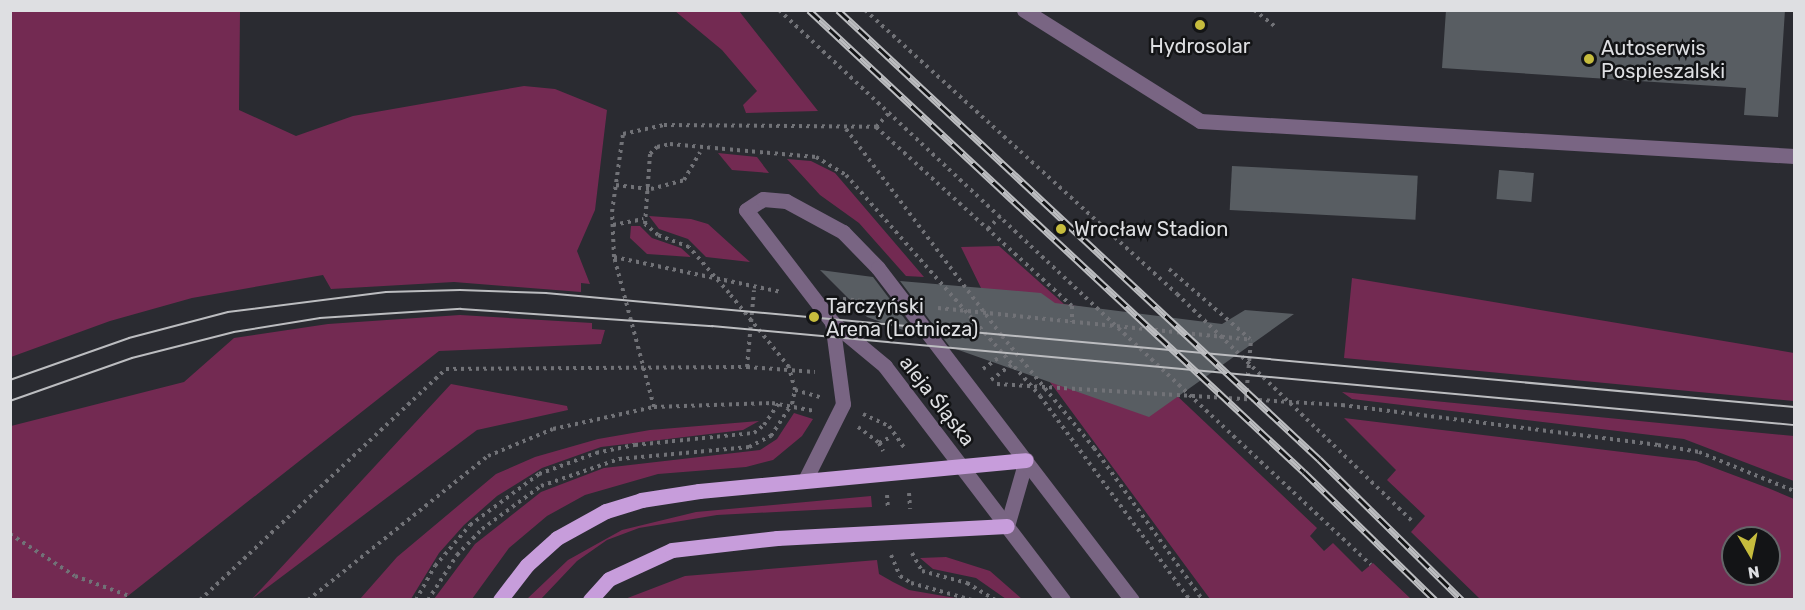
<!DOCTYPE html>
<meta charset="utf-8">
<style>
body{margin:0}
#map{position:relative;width:1805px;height:610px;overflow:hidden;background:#2a2b31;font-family:Rubik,sans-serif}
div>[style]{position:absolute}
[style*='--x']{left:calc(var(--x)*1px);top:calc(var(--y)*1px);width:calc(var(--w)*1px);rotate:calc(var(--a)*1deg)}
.green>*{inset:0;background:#732a52}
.building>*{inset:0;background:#585d62;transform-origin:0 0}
.path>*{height:4px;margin-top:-2px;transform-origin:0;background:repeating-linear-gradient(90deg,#717277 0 3px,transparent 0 7.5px)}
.minor>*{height:15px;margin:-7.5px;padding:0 7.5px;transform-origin:7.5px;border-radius:7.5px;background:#796583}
.major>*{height:15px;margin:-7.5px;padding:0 7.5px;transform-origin:7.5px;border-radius:7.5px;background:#c79ddb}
.tram>*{height:1.5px;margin:-0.75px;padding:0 0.75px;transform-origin:0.75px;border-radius:0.75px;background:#bcbdc0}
.rail>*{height:7px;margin-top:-3.5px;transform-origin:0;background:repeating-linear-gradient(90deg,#131416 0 14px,#bcbdc0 0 28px);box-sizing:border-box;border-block:2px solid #bcbdc0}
.dots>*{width:16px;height:16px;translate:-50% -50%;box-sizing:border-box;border:3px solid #131416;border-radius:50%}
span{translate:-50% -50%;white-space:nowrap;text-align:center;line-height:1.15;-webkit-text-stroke:5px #131416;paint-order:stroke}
.poi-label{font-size:20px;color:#dedfe2}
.left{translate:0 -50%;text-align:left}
.street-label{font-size:20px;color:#dedfe2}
.frame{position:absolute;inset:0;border:12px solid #dedfe2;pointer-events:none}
.north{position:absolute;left:1721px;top:526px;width:60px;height:60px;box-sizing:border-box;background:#131416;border:2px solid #646568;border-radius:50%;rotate:171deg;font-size:16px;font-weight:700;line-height:24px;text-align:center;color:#dedfe2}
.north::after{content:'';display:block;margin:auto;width:21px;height:27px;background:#c6bc3d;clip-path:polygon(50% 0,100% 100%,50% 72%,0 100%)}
</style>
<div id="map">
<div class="green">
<div style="clip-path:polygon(11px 10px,240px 11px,239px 110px,296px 136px,353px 116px,524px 86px,555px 89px,607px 110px,595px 210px,577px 251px,590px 284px,581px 283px,581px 292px,454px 282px,331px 289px,323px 275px,192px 298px,110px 321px,11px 357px)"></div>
<div style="clip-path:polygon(675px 11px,739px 11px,818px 111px,746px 113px,743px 105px,757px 91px,722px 50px)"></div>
<div style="clip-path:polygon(718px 153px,757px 157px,769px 173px,732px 170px)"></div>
<div style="clip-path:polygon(787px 159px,811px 161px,835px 173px,924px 277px,906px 276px,859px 223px,820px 195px)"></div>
<div style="clip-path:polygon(649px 216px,691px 219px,708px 224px,750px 262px,706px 257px,688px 239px,659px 229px)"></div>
<div style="clip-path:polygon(631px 226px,640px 226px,652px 238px,681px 248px,691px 257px,647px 254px,630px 238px)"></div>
<div style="clip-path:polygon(999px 246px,1064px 304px,1083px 307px,1317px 528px,1310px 536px,1324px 551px,1333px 543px,1362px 572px,1373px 563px,1411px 599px,1210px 599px,982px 290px,961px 247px)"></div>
<div style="clip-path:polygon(1352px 278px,1794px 353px,1794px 401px,1344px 358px)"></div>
<div style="clip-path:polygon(460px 315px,592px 323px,592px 329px,605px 330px,601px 344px,439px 351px,124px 599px,11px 599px,11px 426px,184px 382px,234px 338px,328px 324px)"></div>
<div style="clip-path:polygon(451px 384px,567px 406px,568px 410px,477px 430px,252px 599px)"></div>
<div style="clip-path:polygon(1342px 392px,1794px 436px,1794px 481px,1684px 439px,1352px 399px)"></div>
<div style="clip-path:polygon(794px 413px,813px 419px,802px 436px,773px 460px,746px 467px,658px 474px,585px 495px,547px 516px,509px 548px,472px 599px,434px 599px,475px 544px,541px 492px,604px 468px,760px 450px,777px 439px)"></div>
<div style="clip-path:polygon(evenodd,1344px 418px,1696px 461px,1768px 488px,1794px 499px,1794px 599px,1480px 599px,1411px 532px,1425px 516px,1387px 480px,1396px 470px,1344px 418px,1733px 538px,1769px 538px,1769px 574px,1733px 574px,1733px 538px)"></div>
<div style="clip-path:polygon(759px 421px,743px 430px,601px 447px,542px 468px,497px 496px,464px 525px,439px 553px,411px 599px,360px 599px,397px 557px,496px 474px,535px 457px,598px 439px,650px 430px)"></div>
<div style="clip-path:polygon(871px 496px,872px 507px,717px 515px,639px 528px,607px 540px,577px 561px,541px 599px,527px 599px,568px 560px,622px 530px,696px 512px)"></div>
<div style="clip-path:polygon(946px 557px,990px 571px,1022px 599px,1006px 599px,976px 578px,933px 569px,920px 558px)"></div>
<div style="clip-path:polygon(877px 560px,879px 574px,893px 582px,909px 590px,961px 599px,625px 599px,685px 576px)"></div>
</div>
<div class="building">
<div style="clip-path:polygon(1446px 10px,1785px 10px,1778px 117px,1744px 115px,1746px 88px,1442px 68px)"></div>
<div style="left:1232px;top:166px;width:186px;height:44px;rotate:3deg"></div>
<div style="left:1499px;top:170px;width:35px;height:29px;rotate:5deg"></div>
<div style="clip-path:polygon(820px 270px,873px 277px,917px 335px,867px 317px)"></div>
<div style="clip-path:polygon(900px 281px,1041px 293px,1055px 303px,1222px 324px,1245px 310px,1294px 314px,1149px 417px,950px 347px)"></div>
</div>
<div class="path">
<div style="--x:779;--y:10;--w:811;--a:43.15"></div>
<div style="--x:865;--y:10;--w:422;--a:42.3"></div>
<div style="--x:1177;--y:294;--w:328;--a:44"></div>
<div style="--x:1254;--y:10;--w:29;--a:38"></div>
<div style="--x:876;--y:127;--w:265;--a:42.4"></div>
<div style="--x:1072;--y:306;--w:16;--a:90"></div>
<div style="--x:846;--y:129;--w:259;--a:53"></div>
<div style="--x:1002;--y:336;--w:145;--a:50.6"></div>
<div style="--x:1094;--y:448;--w:187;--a:54.4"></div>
<div style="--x:616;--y:185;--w:35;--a:7"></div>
<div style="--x:651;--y:189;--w:34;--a:-15"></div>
<div style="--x:684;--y:180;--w:32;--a:-60"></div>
<div style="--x:613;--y:225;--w:31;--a:-11"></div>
<div style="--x:988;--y:229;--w:19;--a:-47"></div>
<div style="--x:614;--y:257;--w:171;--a:11.8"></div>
<div style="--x:1169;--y:269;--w:107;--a:40.8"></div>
<div style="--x:843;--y:299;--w:31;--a:6"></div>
<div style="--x:938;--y:308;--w:315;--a:5.8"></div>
<div style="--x:747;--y:367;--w:77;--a:-84.8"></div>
<div style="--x:983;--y:369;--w:19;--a:-36"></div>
<div style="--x:991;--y:380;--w:26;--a:-37"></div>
<div style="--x:997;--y:384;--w:346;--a:3.5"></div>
<div style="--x:1342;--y:405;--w:319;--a:7.2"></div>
<div style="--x:1658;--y:445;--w:42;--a:9.7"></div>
<div style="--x:1699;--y:452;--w:103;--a:22.3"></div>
<div style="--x:795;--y:390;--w:26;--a:16"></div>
<div style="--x:1246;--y:398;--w:58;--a:-85.1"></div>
<div style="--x:654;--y:407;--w:118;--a:-1.9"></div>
<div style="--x:772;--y:403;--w:43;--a:10.8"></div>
<div style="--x:863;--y:414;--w:29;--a:25"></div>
<div style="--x:889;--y:426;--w:28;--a:55"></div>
<div style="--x:858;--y:427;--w:26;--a:37"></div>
<div style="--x:879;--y:443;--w:9;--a:63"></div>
<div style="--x:879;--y:443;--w:13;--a:-27"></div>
<div style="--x:909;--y:493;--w:16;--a:86"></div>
<div style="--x:887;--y:495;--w:15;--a:86"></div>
<div style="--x:10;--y:534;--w:77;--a:32.9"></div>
<div style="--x:75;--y:576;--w:58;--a:20.3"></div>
<div style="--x:912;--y:553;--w:21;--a:61"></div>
<div style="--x:922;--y:571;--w:47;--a:14.9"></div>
<div style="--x:967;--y:583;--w:33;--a:31"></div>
<div style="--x:891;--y:555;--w:23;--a:67"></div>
<div style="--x:900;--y:576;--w:13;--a:32"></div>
<div style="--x:911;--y:583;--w:63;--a:15.6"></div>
<div style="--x:200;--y:600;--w:337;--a:-43.2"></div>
<div style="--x:446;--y:369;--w:301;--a:-0.4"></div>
<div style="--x:747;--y:367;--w:68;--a:4.2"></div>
<div style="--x:308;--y:600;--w:231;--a:-38.7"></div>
<div style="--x:488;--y:456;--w:70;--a:-22.6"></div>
<div style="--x:553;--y:429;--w:103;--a:-12.3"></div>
<div style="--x:654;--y:407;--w:155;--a:-104.9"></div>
<div style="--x:614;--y:257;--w:45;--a:-92.5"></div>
<div style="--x:612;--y:212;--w:79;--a:-82"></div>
<div style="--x:623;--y:134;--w:42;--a:-12.4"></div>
<div style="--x:664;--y:125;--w:212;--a:0.5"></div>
<div style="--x:876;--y:127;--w:21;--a:-47"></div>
<div style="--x:416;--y:600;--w:39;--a:-61"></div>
<div style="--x:435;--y:566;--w:54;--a:-49.5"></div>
<div style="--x:470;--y:525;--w:86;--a:-36.5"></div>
<div style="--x:539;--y:474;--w:61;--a:-20.2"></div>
<div style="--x:596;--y:453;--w:40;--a:-12"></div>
<div style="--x:635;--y:445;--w:120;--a:-5.8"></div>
<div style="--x:754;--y:433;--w:13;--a:-39"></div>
<div style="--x:764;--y:425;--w:27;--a:-56"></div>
<div style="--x:428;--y:600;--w:54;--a:-57.2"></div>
<div style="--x:457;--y:555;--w:36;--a:-46"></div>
<div style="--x:482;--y:529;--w:73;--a:-36.1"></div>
<div style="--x:541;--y:486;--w:83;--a:-19.1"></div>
<div style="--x:619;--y:459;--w:131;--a:-5.3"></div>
<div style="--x:749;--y:447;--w:25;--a:-27"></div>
<div style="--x:771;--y:436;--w:38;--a:-57"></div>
<div style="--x:792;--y:404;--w:14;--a:-78"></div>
<div style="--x:795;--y:390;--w:24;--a:-105"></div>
<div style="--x:789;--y:367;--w:95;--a:-129"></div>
<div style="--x:729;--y:293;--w:61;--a:-131"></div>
<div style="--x:689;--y:247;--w:33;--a:-159"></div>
<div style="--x:658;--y:235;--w:17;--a:-140"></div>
<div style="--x:645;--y:224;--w:70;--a:-85.9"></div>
<div style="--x:650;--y:154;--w:10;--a:-45"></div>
<div style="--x:657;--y:147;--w:13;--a:-13"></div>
<div style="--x:670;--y:144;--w:147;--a:5.1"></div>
<div style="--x:816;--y:157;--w:35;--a:31"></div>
<div style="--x:846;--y:175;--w:294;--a:48.7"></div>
<div style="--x:1040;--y:396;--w:253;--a:53.7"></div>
</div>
<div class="minor">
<div style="--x:1024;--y:10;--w:208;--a:32.2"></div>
<div style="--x:1200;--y:121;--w:595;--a:3.37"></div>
<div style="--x:805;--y:480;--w:85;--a:-63.4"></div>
<div style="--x:843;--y:404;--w:83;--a:-97.6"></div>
<div style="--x:1007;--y:526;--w:69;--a:-73.9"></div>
<div style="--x:1063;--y:600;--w:294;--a:-127.3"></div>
<div style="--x:885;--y:366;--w:69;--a:-140.3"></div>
<div style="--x:832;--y:322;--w:141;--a:-127.5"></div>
<div style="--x:746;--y:210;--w:20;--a:-33"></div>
<div style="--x:763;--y:199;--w:23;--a:5"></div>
<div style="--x:786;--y:201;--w:65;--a:28.5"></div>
<div style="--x:843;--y:232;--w:50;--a:45.8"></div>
<div style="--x:878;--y:268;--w:418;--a:52.6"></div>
</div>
<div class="major">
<div style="--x:500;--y:600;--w:44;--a:-52.4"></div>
<div style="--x:527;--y:565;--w:40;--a:-42"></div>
<div style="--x:557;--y:538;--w:56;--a:-28.9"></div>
<div style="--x:606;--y:511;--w:37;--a:-17"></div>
<div style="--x:641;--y:500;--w:59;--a:-8.8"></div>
<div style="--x:699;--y:491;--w:328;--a:-5.4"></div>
<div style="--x:590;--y:600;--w:28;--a:-48"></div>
<div style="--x:609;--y:579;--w:69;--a:-24.7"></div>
<div style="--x:672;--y:550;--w:106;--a:-6.5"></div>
<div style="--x:777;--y:538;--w:230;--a:-3"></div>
</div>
<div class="tram">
<div style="--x:10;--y:380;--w:126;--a:-19.4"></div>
<div style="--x:129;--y:338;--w:102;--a:-14.7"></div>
<div style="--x:228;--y:312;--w:159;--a:-7.2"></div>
<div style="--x:386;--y:292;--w:74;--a:-1.5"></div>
<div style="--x:460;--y:290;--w:86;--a:2"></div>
<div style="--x:546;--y:293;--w:1253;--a:5.22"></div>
<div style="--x:10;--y:401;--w:129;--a:-19.4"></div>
<div style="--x:132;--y:358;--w:105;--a:-14.3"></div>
<div style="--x:234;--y:332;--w:87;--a:-9.2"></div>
<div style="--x:320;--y:318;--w:141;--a:-3.7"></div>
<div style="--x:461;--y:309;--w:252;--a:3.9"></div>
<div style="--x:712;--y:326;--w:1087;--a:5.23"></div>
</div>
<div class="rail">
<div style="--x:809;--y:10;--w:677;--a:43.03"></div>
<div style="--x:1304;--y:472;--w:183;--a:44.3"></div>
<div style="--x:838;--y:10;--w:658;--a:43.03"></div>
<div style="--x:1319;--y:459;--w:201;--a:44.6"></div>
</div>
<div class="dots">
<div style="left:1200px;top:25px;background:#c6bc3d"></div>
<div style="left:1589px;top:59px;background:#c6bc3d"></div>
<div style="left:1061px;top:229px;background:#c6bc3d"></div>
<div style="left:814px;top:317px;background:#c6bc3d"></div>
</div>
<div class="poi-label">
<span style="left:1200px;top:46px">Hydrosolar</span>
<span class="left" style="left:1601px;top:60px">Autoserwis<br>Pospieszalski</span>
<span class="left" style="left:1074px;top:229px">Wrocław Stadion</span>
<span class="left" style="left:826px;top:318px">Tarczyński<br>Arena (Lotnicza)</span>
</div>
<div class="street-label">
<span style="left:937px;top:401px;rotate:52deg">aleja Śląska</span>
</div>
<div class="frame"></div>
<div class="north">N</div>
</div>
